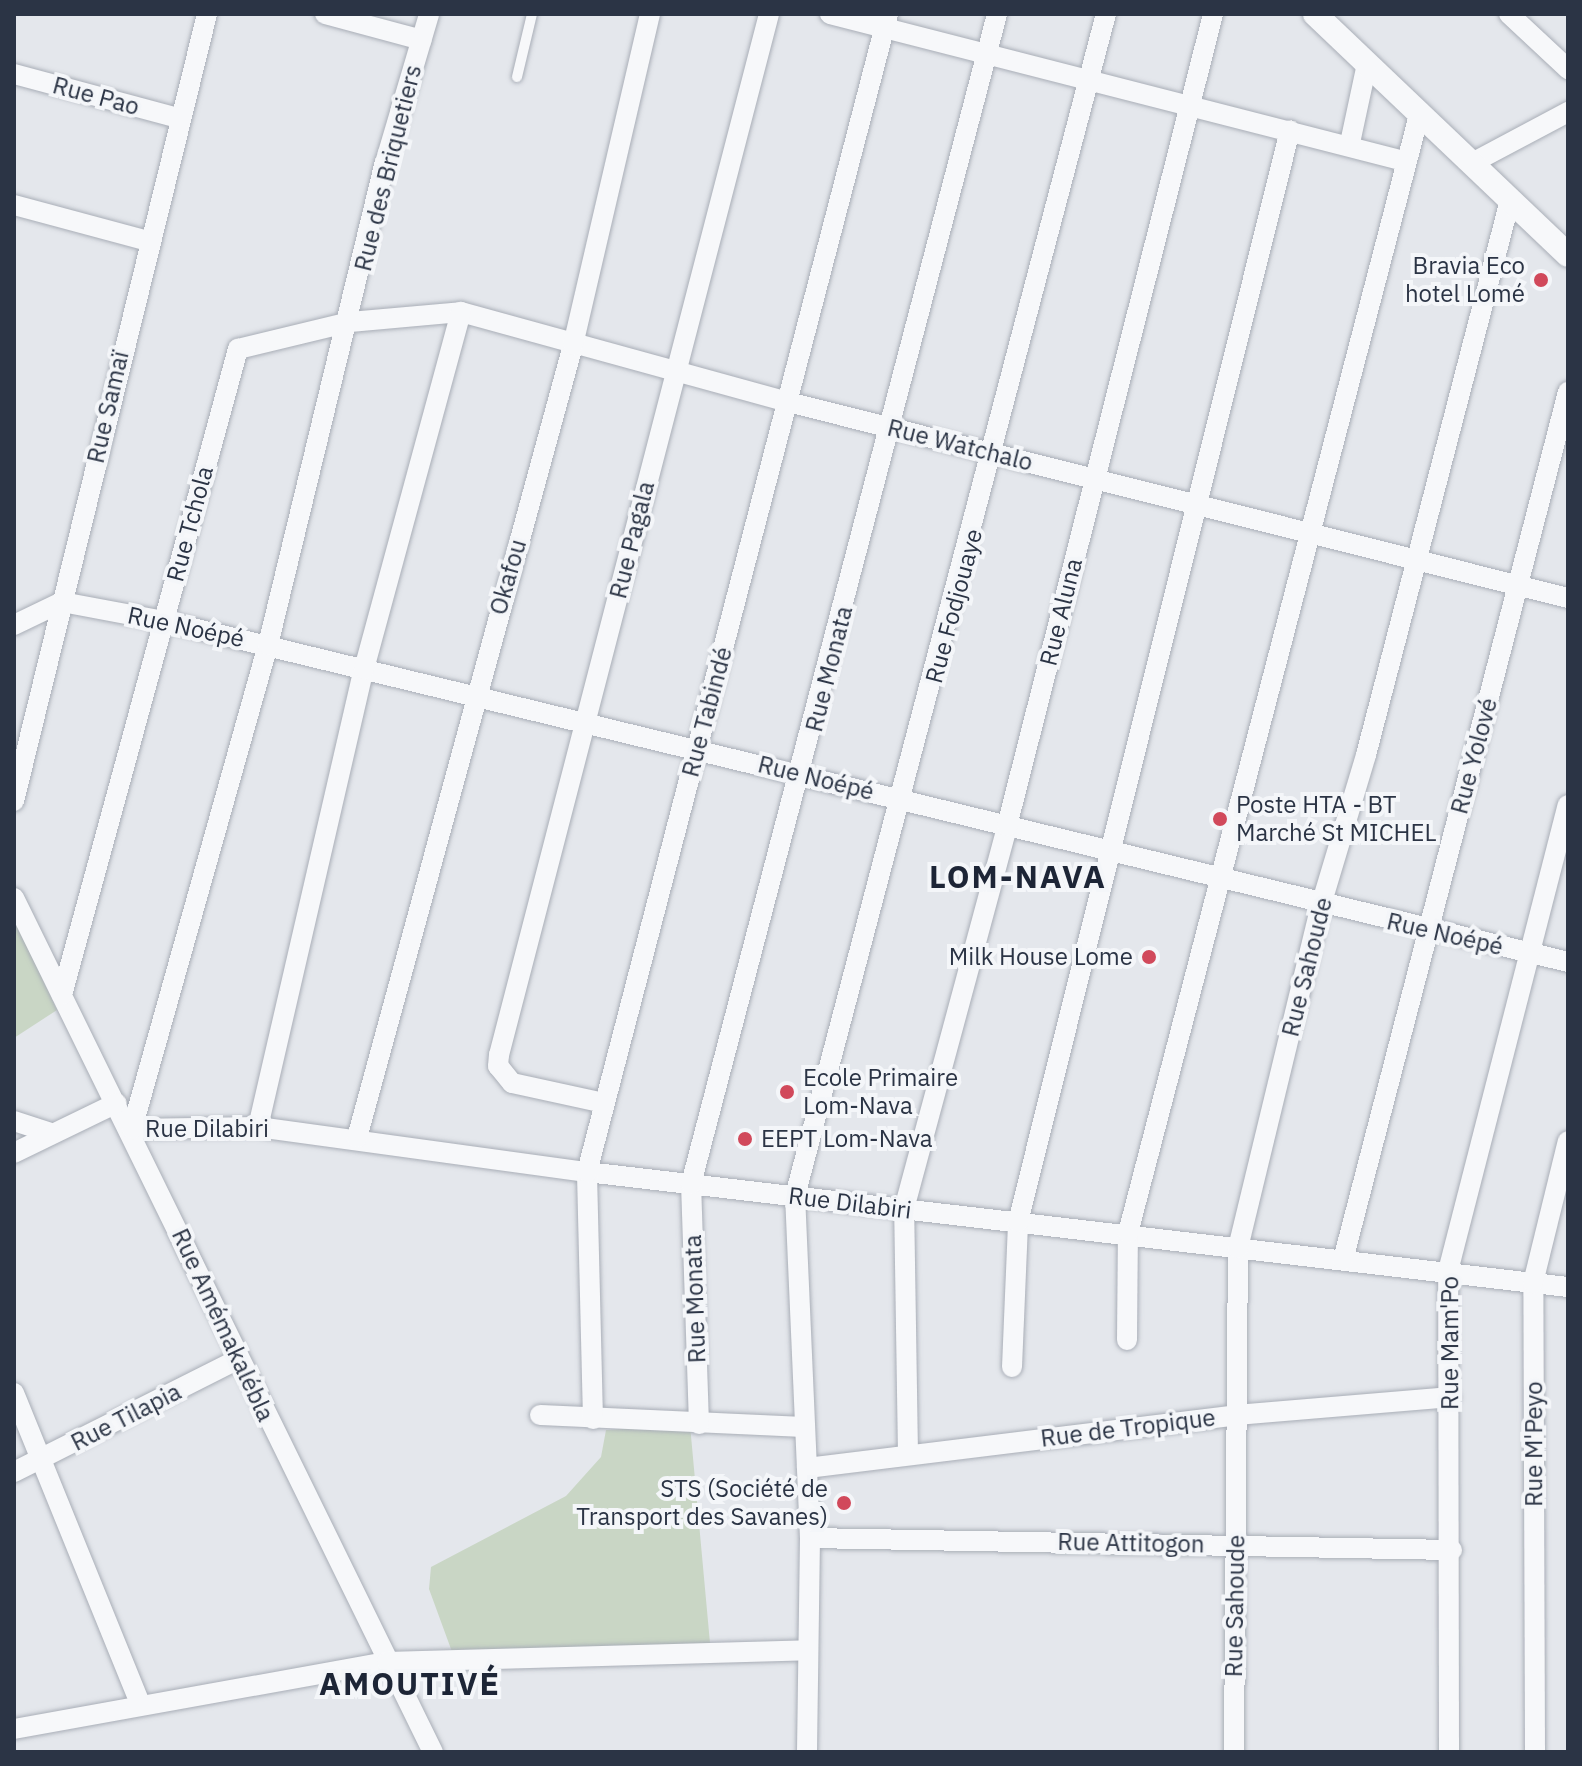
<!DOCTYPE html>
<meta charset="utf-8">
<style>
body{margin:0}
#map{position:relative;width:1582px;height:1766px;overflow:hidden;background:#e4e7ec;font-family:"IBM Plex Sans",sans-serif}
div>[style]{position:absolute}
[style*='--x']{left:calc(var(--x)*1px);top:calc(var(--y)*1px);width:calc(var(--w)*1px);rotate:calc(var(--a)*1deg)}
.green>*{inset:0;background:#c9d6c5}
.roads{filter:drop-shadow(0 0 2px #a9aeb7) drop-shadow(0 0 2px #a9aeb7)}
.service>*{height:10px;margin:-5px;padding:0 5px;transform-origin:5px;border-radius:5px;background:#f7f8fa}
.minor>*{height:20px;margin:-10px;padding:0 10px;transform-origin:10px;border-radius:10px;background:#f7f8fa}
.tertiary>*{height:24px;margin:-12px;padding:0 12px;transform-origin:12px;border-radius:12px;background:#f7f8fa}
.dots>*{width:22px;height:22px;translate:-50% -50%;box-sizing:border-box;border:4px solid #f4f6f9;border-radius:50%}
span{translate:-50% -50%;white-space:nowrap;text-align:center;line-height:1.15;-webkit-text-stroke:8px #f4f6f9;paint-order:stroke}
.street-label{font-size:24px;color:#2b3445}
.poi-label{font-size:24px;color:#2b3445}
.right{translate:-100% -50%;text-align:right}
.left{translate:0 -50%;text-align:left}
.district-label{font-size:32px;color:#1d2536;font-weight:700;letter-spacing:2px}
.frame{position:absolute;inset:0;border:16px solid #2b3445;pointer-events:none}
</style>
<div id="map">
<div class="green">
<div style="clip-path:polygon(14px 918px,57px 1010px,14px 1038px)"></div>
<div style="clip-path:polygon(690px 1425px,711px 1654px,455px 1660px,429px 1589px,431px 1567px,566px 1496px,601px 1457px,606px 1430px)"></div>
</div>
<div class="roads">
<div class="service">
<div style="--x:517;--y:77;--w:65;--a:-76.6"></div>
</div>
<div class="minor">
<div style="--x:325;--y:14;--w:100;--a:15"></div>
<div style="--x:830;--y:14;--w:593;--a:14.36"></div>
<div style="--x:1509;--y:14;--w:81;--a:43"></div>
<div style="--x:14;--y:74;--w:170;--a:15"></div>
<div style="--x:1350;--y:143;--w:81;--a:-77.9"></div>
<div style="--x:1472;--y:163;--w:109;--a:-28"></div>
<div style="--x:14;--y:205;--w:139;--a:15"></div>
<div style="--x:14;--y:625;--w:53;--a:-25.6"></div>
<div style="--x:62;--y:602;--w:104;--a:10.6"></div>
<div style="--x:164;--y:621;--w:1445;--a:13.65"></div>
<div style="--x:14;--y:801;--w:810;--a:-76.22"></div>
<div style="--x:14;--y:898;--w:951;--a:63.87"></div>
<div style="--x:62;--y:995;--w:670;--a:-74.76"></div>
<div style="--x:238;--y:349;--w:115;--a:-13.6"></div>
<div style="--x:350;--y:322;--w:111;--a:-5.1"></div>
<div style="--x:461;--y:312;--w:339;--a:15.4"></div>
<div style="--x:788;--y:402;--w:804;--a:14.11"></div>
<div style="--x:604;--y:1103;--w:94;--a:-167.7"></div>
<div style="--x:512;--y:1083;--w:22;--a:-129"></div>
<div style="--x:498;--y:1066;--w:11;--a:-85"></div>
<div style="--x:499;--y:1055;--w:1075;--a:-75.46"></div>
<div style="--x:14;--y:1121;--w:38;--a:18"></div>
<div style="--x:258;--y:1127;--w:470;--a:-77"></div>
<div style="--x:364;--y:669;--w:370;--a:-74.8"></div>
<div style="--x:132;--y:1129;--w:126;--a:-0.9"></div>
<div style="--x:258;--y:1127;--w:332;--a:7.8"></div>
<div style="--x:587;--y:1172;--w:988;--a:6.69"></div>
<div style="--x:132;--y:1129;--w:503;--a:-74.31"></div>
<div style="--x:268;--y:645;--w:496;--a:-76.4"></div>
<div style="--x:385;--y:163;--w:155;--a:-73.5"></div>
<div style="--x:357;--y:1138;--w:822;--a:-74.76"></div>
<div style="--x:573;--y:345;--w:340;--a:-76.9"></div>
<div style="--x:14;--y:1153;--w:114;--a:-25.9"></div>
<div style="--x:1343;--y:1260;--w:897;--a:-75.47"></div>
<div style="--x:1127;--y:1340;--w:107;--a:-89.5"></div>
<div style="--x:1128;--y:1233;--w:1155;--a:-75.41"></div>
<div style="--x:1012;--y:1367;--w:145;--a:-87.6"></div>
<div style="--x:1018;--y:1222;--w:1125;--a:-76.01"></div>
<div style="--x:14;--y:1393;--w:337;--a:67.9"></div>
<div style="--x:540;--y:1415;--w:265;--a:2.6"></div>
<div style="--x:593;--y:1419;--w:247;--a:-91.4"></div>
<div style="--x:587;--y:1172;--w:1196;--a:-75.43"></div>
<div style="--x:699;--y:1424;--w:240;--a:-91.9"></div>
<div style="--x:691;--y:1184;--w:1209;--a:-75.34"></div>
<div style="--x:908;--y:1454;--w:245;--a:-90.9"></div>
<div style="--x:904;--y:1209;--w:397;--a:-74.9"></div>
<div style="--x:1007;--y:826;--w:838;--a:-75.76"></div>
<div style="--x:807;--y:1468;--w:433;--a:-7"></div>
<div style="--x:1237;--y:1415;--w:214;--a:-4.8"></div>
<div style="--x:14;--y:1472;--w:250;--a:-26.7"></div>
<div style="--x:810;--y:1538;--w:642;--a:1.07"></div>
<div style="--x:14;--y:1729;--w:379;--a:-10.2"></div>
<div style="--x:387;--y:1662;--w:421;--a:-1.6"></div>
<div style="--x:807;--y:1752;--w:214;--a:-89.2"></div>
<div style="--x:810;--y:1538;--w:342;--a:-92.5"></div>
<div style="--x:795;--y:1196;--w:1222;--a:-75.26"></div>
<div style="--x:1234;--y:1752;--w:504;--a:-89.55"></div>
<div style="--x:1238;--y:1248;--w:353;--a:-76.4"></div>
<div style="--x:1321;--y:905;--w:157;--a:-73.3"></div>
<div style="--x:1366;--y:755;--w:573;--a:-75.45"></div>
<div style="--x:1449;--y:1752;--w:481;--a:-90.1"></div>
<div style="--x:1448;--y:1271;--w:481;--a:-75.6"></div>
<div style="--x:1535;--y:1752;--w:469;--a:-90.2"></div>
<div style="--x:1533;--y:1283;--w:146;--a:-76.2"></div>
</div>
<div class="tertiary">
<div style="--x:1315;--y:14;--w:349;--a:43.6"></div>
</div>
</div>
<div class="dots">
<div style="left:1541px;top:280px;background:#d1495b"></div>
<div style="left:1220px;top:819px;background:#d1495b"></div>
<div style="left:1149px;top:957px;background:#d1495b"></div>
<div style="left:787px;top:1092px;background:#d1495b"></div>
<div style="left:745px;top:1139px;background:#d1495b"></div>
<div style="left:844px;top:1503px;background:#d1495b"></div>
</div>
<div class="street-label">
<span style="left:96px;top:96px;rotate:15deg">Rue Pao</span>
<span style="left:388px;top:168px;rotate:-76deg">Rue des Briquetiers</span>
<span style="left:108px;top:407px;rotate:-77deg">Rue Samaï</span>
<span style="left:960px;top:445px;rotate:14deg">Rue Watchalo</span>
<span style="left:190px;top:524px;rotate:-75deg">Rue Tchola</span>
<span style="left:632px;top:540px;rotate:-76deg">Rue Pagala</span>
<span style="left:508px;top:577px;rotate:-74deg">Okafou</span>
<span style="left:954px;top:606px;rotate:-75deg">Rue Fodjouaye</span>
<span style="left:1061px;top:612px;rotate:-76deg">Rue Aluna</span>
<span style="left:186px;top:627px;rotate:12deg">Rue Noépé</span>
<span style="left:829px;top:669px;rotate:-76deg">Rue Monata</span>
<span style="left:707px;top:712px;rotate:-75deg">Rue Tabindé</span>
<span style="left:1474px;top:756px;rotate:-75deg">Rue Yolové</span>
<span style="left:816px;top:778px;rotate:14deg">Rue Noépé</span>
<span style="left:1445px;top:934px;rotate:13deg">Rue Noépé</span>
<span style="left:1307px;top:967px;rotate:-76deg">Rue Sahoude</span>
<span style="left:207px;top:1129px">Rue Dilabiri</span>
<span style="left:850px;top:1203px;rotate:7deg">Rue Dilabiri</span>
<span style="left:695px;top:1299px;rotate:-92deg">Rue Monata</span>
<span style="left:223px;top:1325px;rotate:65deg">Rue Amémakalébla</span>
<span style="left:1450px;top:1343px;rotate:-90deg">Rue Mam'Po</span>
<span style="left:126px;top:1417px;rotate:-27deg">Rue Tilapia</span>
<span style="left:1128px;top:1428px;rotate:-7deg">Rue de Tropique</span>
<span style="left:1534px;top:1444px;rotate:-90deg">Rue M'Peyo</span>
<span style="left:1131px;top:1543px;rotate:1deg">Rue Attitogon</span>
<span style="left:1235px;top:1606px;rotate:-89deg">Rue Sahoude</span>
</div>
<div class="poi-label">
<span class="right" style="left:1525px;top:280px">Bravia Eco<br>hotel Lomé</span>
<span class="left" style="left:1236px;top:819px">Poste HTA - BT<br>Marché St MICHEL</span>
<span class="right" style="left:1133px;top:957px">Milk House Lome</span>
<span class="left" style="left:803px;top:1092px">Ecole Primaire<br>Lom-Nava</span>
<span class="left" style="left:761px;top:1139px">EEPT Lom-Nava</span>
<span class="right" style="left:828px;top:1503px">STS (Société de<br>Transport des Savanes)</span>
</div>
<div class="district-label">
<span style="left:1018px;top:876px">LOM-NAVA</span>
<span style="left:410px;top:1683px">AMOUTIVÉ</span>
</div>
<div class="frame"></div>
</div>
